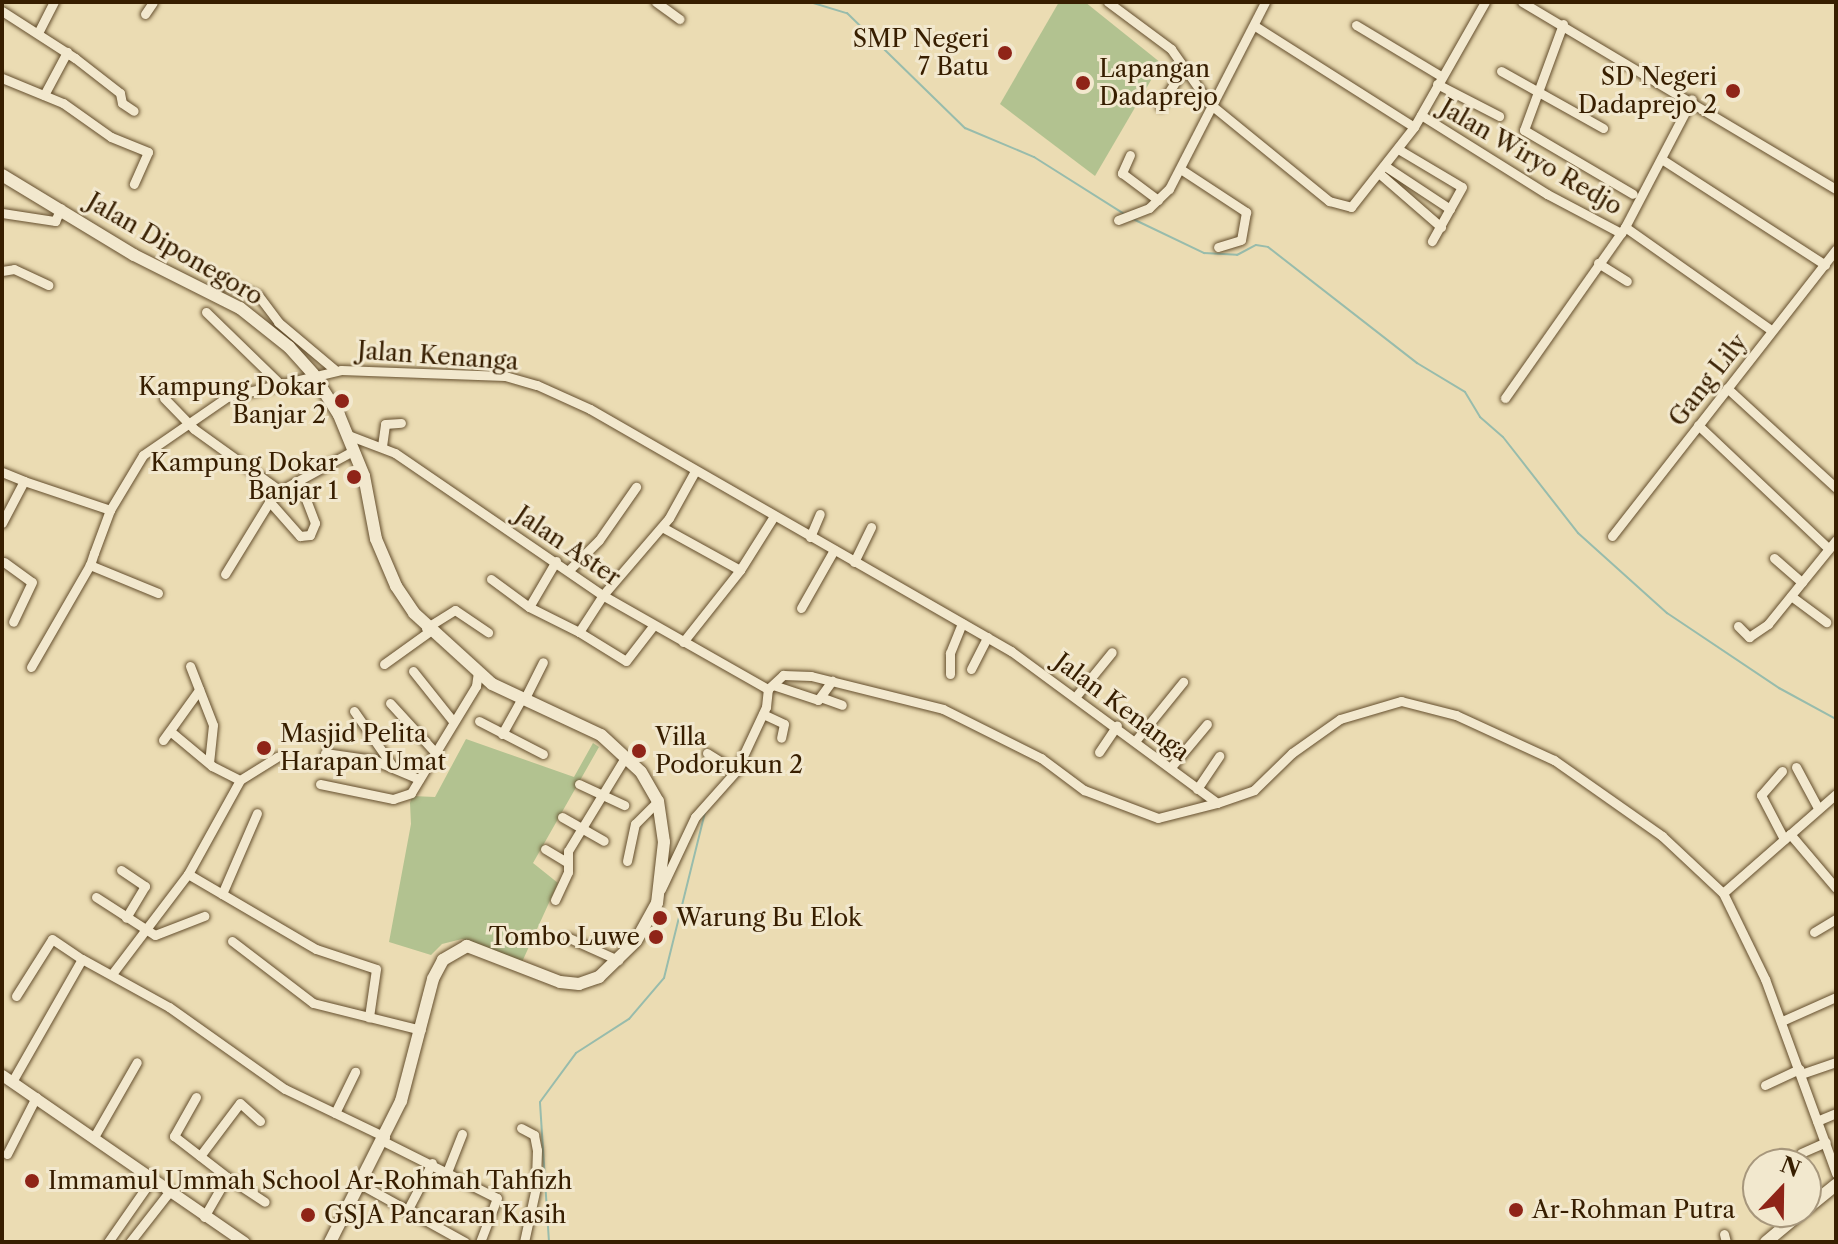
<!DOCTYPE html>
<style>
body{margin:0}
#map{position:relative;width:1838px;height:1244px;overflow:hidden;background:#ebdcb3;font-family:"Libre Caslon Text",serif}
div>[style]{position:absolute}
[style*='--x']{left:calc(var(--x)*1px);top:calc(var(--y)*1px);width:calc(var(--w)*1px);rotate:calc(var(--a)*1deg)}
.green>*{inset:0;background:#b2c290}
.stream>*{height:2px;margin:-1px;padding:0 1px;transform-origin:1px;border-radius:1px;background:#98bcac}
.roads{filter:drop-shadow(0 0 2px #644e2d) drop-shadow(0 0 2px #644e2d)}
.minor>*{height:9px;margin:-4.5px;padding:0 4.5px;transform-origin:4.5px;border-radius:4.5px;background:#f2e8ce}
.tertiary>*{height:11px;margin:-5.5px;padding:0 5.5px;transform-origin:5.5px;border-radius:5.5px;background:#f2e8ce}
.secondary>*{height:12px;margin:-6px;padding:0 6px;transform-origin:6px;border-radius:6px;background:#f2e8ce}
.dots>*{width:22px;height:22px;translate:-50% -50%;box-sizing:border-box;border:4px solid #f2e8ce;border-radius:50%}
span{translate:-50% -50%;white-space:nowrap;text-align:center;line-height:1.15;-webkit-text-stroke:6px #f2e8ce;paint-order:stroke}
.poi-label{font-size:24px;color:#371e00}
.right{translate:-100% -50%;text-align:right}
.left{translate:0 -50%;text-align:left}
.street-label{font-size:24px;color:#371e00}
.frame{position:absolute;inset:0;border:4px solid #371e00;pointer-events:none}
.north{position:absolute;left:1742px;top:1148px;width:80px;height:80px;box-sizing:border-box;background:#f2e8ce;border:2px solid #a7977c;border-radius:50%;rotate:22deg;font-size:22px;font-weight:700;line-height:32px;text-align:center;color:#371e00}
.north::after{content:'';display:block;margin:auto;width:28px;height:36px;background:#8f2418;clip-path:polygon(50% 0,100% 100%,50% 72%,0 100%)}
</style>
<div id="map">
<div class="green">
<div style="clip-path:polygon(1059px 2px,1085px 2px,1161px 63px,1095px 176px,1000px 104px)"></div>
<div style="clip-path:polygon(466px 739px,574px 777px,593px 743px,599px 747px,533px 863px,558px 883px,522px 962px,462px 939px,442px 944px,431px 955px,389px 942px,411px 824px,410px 803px,412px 796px,435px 797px)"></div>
</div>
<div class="stream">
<div style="--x:810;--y:2;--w:39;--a:17"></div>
<div style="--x:847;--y:13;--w:165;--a:44.3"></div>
<div style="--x:965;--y:128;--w:75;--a:22.8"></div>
<div style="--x:1034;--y:157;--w:107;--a:32.3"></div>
<div style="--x:1133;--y:219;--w:79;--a:25.6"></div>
<div style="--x:1204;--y:253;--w:33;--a:3"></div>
<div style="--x:1237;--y:255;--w:21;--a:-28"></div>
<div style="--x:1256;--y:245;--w:12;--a:9"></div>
<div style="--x:1268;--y:247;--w:189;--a:37.9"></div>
<div style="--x:1417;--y:363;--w:56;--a:31.1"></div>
<div style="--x:1465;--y:392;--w:29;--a:59"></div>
<div style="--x:1480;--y:417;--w:30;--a:41"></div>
<div style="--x:1503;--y:437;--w:122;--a:52"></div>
<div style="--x:1578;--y:533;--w:120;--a:42"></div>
<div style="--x:1667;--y:613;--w:135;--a:33.8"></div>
<div style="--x:1779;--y:688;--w:65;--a:28.5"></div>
<div style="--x:549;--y:1242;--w:140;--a:-93.7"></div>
<div style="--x:540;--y:1102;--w:61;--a:-53.7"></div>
<div style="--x:576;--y:1053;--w:63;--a:-32.7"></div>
<div style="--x:629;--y:1019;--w:54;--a:-49.5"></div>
<div style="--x:664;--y:978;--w:171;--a:-76.1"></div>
</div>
<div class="roads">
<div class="minor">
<div style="--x:656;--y:2;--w:29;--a:36"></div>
<div style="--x:1108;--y:2;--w:79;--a:36.7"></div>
<div style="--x:1171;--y:49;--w:67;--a:54.7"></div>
<div style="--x:1210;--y:104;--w:154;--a:39.2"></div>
<div style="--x:1329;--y:201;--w:23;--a:15"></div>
<div style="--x:1351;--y:207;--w:102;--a:-51.8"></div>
<div style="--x:1414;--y:127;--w:144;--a:-60.4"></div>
<div style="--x:1522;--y:2;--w:365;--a:30.8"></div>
<div style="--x:2;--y:11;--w:87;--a:32.8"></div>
<div style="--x:75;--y:58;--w:57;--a:37.9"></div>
<div style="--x:120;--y:93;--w:10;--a:79"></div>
<div style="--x:122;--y:103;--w:14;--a:34"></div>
<div style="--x:145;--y:14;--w:14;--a:-56"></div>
<div style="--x:1563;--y:24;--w:113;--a:110.2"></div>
<div style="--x:1524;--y:130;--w:126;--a:30.4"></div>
<div style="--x:1356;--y:25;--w:99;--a:31"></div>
<div style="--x:1255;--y:26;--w:188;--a:32.4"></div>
<div style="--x:39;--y:31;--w:33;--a:-63"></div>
<div style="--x:1501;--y:71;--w:117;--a:29.2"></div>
<div style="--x:2;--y:78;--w:66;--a:22.3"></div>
<div style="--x:63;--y:103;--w:59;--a:35.3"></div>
<div style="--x:111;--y:137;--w:40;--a:22"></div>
<div style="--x:148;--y:152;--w:35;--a:114"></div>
<div style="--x:1437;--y:84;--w:70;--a:27.3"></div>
<div style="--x:44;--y:95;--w:49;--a:-61.9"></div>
<div style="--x:1160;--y:106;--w:45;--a:-57.7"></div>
<div style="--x:1421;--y:115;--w:149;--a:32.1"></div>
<div style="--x:1547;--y:194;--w:84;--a:27.8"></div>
<div style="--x:1398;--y:149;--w:74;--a:30.7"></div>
<div style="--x:1462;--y:187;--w:62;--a:119.1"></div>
<div style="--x:1130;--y:155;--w:20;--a:114"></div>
<div style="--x:1122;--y:173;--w:45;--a:36.9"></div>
<div style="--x:1663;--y:160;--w:193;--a:32.9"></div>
<div style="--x:1385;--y:166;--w:78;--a:33.5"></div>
<div style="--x:1182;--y:170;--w:77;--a:33.3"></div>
<div style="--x:1246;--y:212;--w:28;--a:100"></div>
<div style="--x:1241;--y:240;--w:24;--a:163"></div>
<div style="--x:1380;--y:174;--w:81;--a:41"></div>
<div style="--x:2;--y:213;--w:54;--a:8.6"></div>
<div style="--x:55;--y:221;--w:14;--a:-65"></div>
<div style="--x:1118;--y:220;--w:33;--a:-21"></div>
<div style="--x:1149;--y:208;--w:28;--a:-44"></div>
<div style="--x:1169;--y:189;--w:210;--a:-62.8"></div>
<div style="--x:1625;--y:227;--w:179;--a:35.2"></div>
<div style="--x:1598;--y:263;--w:34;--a:32"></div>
<div style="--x:2;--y:271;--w:12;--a:-9"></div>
<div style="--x:14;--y:269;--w:38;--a:25"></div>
<div style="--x:208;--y:292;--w:19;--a:-28"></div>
<div style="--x:225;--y:283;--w:35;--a:20"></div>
<div style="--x:258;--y:295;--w:34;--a:53"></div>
<div style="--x:278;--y:322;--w:75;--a:40.1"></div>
<div style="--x:206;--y:312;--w:99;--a:44.2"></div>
<div style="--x:1727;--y:388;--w:148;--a:42.5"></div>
<div style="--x:164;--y:398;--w:43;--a:45.9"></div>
<div style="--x:194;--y:429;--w:105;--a:35.7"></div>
<div style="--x:1505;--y:398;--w:209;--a:-54.9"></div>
<div style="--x:1625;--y:227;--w:144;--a:-62.4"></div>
<div style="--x:1698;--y:425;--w:180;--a:43.4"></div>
<div style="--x:348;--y:435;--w:50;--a:21"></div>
<div style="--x:395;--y:453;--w:253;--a:34.4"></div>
<div style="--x:604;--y:596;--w:189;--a:29.6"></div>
<div style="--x:382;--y:446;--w:22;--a:-82"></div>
<div style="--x:385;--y:424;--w:16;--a:-4"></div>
<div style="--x:2;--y:472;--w:24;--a:22"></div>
<div style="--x:269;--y:501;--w:47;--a:48.5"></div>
<div style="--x:300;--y:536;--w:10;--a:-6"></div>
<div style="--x:310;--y:535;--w:13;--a:-67"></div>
<div style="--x:315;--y:523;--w:45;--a:-110.9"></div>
<div style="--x:2;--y:523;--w:47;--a:-62.4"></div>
<div style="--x:24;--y:481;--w:91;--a:18.6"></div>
<div style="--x:662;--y:527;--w:89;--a:28.9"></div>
<div style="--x:1612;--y:536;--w:364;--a:-52"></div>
<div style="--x:810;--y:537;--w:25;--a:-67"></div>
<div style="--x:1774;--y:558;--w:37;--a:41"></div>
<div style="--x:556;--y:561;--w:53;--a:120.4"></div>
<div style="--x:529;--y:607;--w:56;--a:26.6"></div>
<div style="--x:579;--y:632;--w:44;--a:-57"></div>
<div style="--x:603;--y:595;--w:101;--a:-49.4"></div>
<div style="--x:669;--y:518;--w:54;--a:-61"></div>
<div style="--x:4;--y:562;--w:34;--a:36"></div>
<div style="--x:32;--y:582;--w:44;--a:115.4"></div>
<div style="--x:854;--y:562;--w:39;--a:-64"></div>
<div style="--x:569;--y:570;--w:42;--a:-45"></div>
<div style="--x:599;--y:540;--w:65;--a:-55.1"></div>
<div style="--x:225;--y:574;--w:94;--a:-58.5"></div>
<div style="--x:274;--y:494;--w:90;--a:-28.6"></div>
<div style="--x:491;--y:579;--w:47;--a:36.4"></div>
<div style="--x:158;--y:593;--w:74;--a:-157.6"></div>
<div style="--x:90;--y:565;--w:13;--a:-72"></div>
<div style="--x:94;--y:553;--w:46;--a:-69.6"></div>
<div style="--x:110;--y:510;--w:64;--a:-59"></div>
<div style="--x:143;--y:455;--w:102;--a:-34.6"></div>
<div style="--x:227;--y:397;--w:117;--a:-13.3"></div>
<div style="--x:341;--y:370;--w:164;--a:2.1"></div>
<div style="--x:505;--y:376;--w:33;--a:16"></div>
<div style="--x:537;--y:385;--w:58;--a:24.4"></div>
<div style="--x:590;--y:409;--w:486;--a:29.9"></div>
<div style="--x:1011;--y:651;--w:256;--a:36.4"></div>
<div style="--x:1217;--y:803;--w:39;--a:-19"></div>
<div style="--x:1254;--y:790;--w:53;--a:-44.2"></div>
<div style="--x:1292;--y:753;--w:59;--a:-35.3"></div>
<div style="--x:1340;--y:719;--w:64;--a:-16.4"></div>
<div style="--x:1401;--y:701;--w:57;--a:14.3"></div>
<div style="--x:1456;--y:715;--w:108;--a:24.7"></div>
<div style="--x:1554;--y:760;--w:132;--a:35.1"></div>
<div style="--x:1662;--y:836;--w:83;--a:43.1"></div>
<div style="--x:1723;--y:893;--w:150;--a:-41.2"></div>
<div style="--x:1791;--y:596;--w:44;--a:36.6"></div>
<div style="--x:801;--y:608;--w:67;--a:-60.4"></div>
<div style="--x:1738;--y:626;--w:16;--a:45"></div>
<div style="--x:1749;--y:637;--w:23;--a:-34"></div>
<div style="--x:1768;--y:624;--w:108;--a:-51"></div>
<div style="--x:426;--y:628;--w:34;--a:-32"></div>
<div style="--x:455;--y:610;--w:40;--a:34"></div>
<div style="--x:579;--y:632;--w:55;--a:31.7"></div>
<div style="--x:626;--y:661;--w:44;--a:-52.4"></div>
<div style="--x:683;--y:642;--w:92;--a:-51.6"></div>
<div style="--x:740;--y:570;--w:64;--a:-57.8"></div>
<div style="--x:384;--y:664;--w:57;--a:-35.7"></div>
<div style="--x:190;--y:666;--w:63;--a:68.7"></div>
<div style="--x:213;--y:725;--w:36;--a:96"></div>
<div style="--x:31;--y:667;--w:118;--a:-60"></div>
<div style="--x:971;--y:669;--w:36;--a:-63"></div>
<div style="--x:413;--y:671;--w:63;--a:51.5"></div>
<div style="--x:950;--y:674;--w:21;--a:-90"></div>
<div style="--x:950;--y:653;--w:32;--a:-68"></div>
<div style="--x:773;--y:685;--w:47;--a:18.4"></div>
<div style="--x:818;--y:700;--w:24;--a:-54"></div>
<div style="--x:768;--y:689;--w:21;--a:-43"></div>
<div style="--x:783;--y:675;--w:28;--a:2"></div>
<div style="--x:811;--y:676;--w:136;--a:14"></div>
<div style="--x:943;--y:709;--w:110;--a:26.6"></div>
<div style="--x:1041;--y:758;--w:54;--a:36.7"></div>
<div style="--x:1084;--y:790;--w:79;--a:20.7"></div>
<div style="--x:1158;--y:818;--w:61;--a:-14.3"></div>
<div style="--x:1077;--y:695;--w:55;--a:-50.9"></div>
<div style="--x:525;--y:698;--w:40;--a:-63.4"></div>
<div style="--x:823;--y:698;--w:20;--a:20"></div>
<div style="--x:390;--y:703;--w:64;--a:47.5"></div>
<div style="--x:354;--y:711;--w:68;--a:55.1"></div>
<div style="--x:763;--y:714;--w:23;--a:25"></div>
<div style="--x:784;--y:724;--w:14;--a:102"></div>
<div style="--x:479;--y:721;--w:72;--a:27.3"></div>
<div style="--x:170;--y:731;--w:55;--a:39.8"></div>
<div style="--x:212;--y:766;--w:31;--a:27"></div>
<div style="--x:502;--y:734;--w:41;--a:-60.9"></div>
<div style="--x:163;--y:740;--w:62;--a:-54.2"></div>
<div style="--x:1136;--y:740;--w:75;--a:-51"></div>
<div style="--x:1099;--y:752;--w:32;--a:-56"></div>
<div style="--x:325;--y:753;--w:49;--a:8.1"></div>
<div style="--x:374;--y:760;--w:49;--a:22.9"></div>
<div style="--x:707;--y:753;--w:34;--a:32"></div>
<div style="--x:1171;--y:767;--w:56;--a:-50.1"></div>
<div style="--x:1796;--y:767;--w:47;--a:61.8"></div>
<div style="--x:1782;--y:771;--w:32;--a:131"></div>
<div style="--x:1761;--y:795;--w:50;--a:62.4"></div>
<div style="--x:320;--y:784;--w:75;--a:11.6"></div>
<div style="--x:393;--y:799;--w:19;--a:-18"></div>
<div style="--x:411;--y:793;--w:125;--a:-58.7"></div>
<div style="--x:476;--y:686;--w:15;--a:-82"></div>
<div style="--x:579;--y:784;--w:50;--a:25"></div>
<div style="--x:1197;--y:789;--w:40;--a:-56"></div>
<div style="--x:562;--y:817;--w:48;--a:29.7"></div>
<div style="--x:1790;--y:834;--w:71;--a:49.6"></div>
<div style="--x:545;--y:849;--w:26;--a:31"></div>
<div style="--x:627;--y:861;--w:38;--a:-78"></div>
<div style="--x:635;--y:824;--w:33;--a:-45"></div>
<div style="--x:121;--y:870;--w:29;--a:34"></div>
<div style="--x:145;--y:886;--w:37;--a:121"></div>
<div style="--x:188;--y:874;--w:148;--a:30.4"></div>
<div style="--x:316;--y:949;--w:63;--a:18.4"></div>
<div style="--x:376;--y:969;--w:49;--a:98.3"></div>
<div style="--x:661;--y:889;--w:80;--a:-64.7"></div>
<div style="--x:695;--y:817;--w:62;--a:-48.3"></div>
<div style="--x:736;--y:771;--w:71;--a:-64.9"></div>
<div style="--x:766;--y:707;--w:18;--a:-84"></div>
<div style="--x:1723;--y:893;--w:96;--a:64"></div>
<div style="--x:1765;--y:979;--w:207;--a:69.9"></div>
<div style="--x:222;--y:894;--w:88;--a:-66.6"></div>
<div style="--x:96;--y:897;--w:70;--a:32.8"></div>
<div style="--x:155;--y:935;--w:53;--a:-21.2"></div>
<div style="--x:555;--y:900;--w:31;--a:-65"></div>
<div style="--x:568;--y:872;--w:21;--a:-90"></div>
<div style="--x:568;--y:851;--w:111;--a:-58.6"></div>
<div style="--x:1814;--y:932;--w:26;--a:-31"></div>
<div style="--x:569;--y:938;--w:54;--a:24.2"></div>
<div style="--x:232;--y:941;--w:102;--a:37.4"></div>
<div style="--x:313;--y:1003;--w:111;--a:14"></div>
<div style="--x:112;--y:974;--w:126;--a:-52.8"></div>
<div style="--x:188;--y:874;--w:107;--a:-61"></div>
<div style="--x:240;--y:780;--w:44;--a:-31.9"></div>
<div style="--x:16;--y:996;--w:67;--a:-57.7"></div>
<div style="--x:52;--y:939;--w:36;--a:34"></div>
<div style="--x:1782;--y:1021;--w:59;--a:-24"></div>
<div style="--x:1801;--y:1074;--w:37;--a:-19"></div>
<div style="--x:13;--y:1080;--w:139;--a:-60.3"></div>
<div style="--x:82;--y:959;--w:99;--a:28.9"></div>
<div style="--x:169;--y:1007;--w:142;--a:35.3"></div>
<div style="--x:285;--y:1089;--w:111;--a:25.6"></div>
<div style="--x:1765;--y:1085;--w:38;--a:-25"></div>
<div style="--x:196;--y:1097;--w:45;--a:119.4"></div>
<div style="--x:174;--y:1136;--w:67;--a:37.7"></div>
<div style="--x:227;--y:1177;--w:46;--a:119.9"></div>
<div style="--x:335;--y:1113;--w:46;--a:-64"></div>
<div style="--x:1817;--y:1121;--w:21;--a:-23"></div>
<div style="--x:521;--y:1128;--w:15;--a:28"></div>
<div style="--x:534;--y:1135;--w:15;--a:79"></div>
<div style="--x:537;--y:1150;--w:37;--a:92"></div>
<div style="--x:536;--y:1187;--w:56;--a:102.3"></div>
<div style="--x:94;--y:1137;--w:86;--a:-60.2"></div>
<div style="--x:383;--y:1141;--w:127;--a:26.6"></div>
<div style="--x:497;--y:1198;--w:47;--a:111.1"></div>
<div style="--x:1801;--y:1153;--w:27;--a:-24"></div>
<div style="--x:7;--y:1154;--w:64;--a:-63"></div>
<div style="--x:200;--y:1156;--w:66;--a:-53"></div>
<div style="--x:240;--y:1103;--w:27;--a:42"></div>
<div style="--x:447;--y:1172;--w:41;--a:-68.5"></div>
<div style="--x:227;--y:1177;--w:45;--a:33.3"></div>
<div style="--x:362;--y:1185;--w:118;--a:29"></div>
<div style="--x:407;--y:1211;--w:54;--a:-62.5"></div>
<div style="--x:1724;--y:1234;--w:8;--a:76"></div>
<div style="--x:108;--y:1242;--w:77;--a:-55.1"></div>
<div style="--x:130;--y:1242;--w:63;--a:-52"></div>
</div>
<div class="tertiary">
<div style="--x:2;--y:1075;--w:294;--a:34.6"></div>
</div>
<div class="secondary">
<div style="--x:2;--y:175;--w:154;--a:31.2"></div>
<div style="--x:134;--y:255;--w:119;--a:26.6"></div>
<div style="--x:240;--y:308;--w:63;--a:38.5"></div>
<div style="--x:289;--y:347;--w:36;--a:48"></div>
<div style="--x:313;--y:374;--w:49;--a:57.6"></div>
<div style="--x:339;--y:415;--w:66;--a:67.7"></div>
<div style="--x:364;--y:476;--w:64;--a:79.2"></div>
<div style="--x:376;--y:539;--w:51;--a:66.9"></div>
<div style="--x:396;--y:586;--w:32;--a:56"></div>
<div style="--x:414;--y:613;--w:105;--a:42.3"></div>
<div style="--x:492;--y:684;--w:120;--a:25.1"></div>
<div style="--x:601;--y:735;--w:54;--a:42.8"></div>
<div style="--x:641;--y:772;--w:34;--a:60"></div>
<div style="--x:658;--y:801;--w:41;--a:81.7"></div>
<div style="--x:664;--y:842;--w:61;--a:96.5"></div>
<div style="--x:657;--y:903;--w:43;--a:118.9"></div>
<div style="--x:636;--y:941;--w:52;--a:135.8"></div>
<div style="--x:599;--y:977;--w:21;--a:161"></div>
<div style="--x:579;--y:984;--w:19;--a:-174"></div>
<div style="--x:560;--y:982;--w:100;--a:-158.8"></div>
<div style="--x:467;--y:946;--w:28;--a:150"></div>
<div style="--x:443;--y:960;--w:21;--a:118"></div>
<div style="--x:433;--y:979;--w:126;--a:104.7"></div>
<div style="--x:401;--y:1101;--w:158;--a:116.7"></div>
<div style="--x:1806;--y:1209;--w:38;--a:-39"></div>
<div style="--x:1766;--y:1242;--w:47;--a:-39.8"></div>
</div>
</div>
<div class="dots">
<div style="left:1005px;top:53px;background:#8f2418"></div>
<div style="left:1083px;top:83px;background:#8f2418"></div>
<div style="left:1733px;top:91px;background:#8f2418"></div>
<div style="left:342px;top:401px;background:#8f2418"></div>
<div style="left:354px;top:477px;background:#8f2418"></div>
<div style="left:264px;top:748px;background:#8f2418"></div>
<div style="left:639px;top:751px;background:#8f2418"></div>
<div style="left:660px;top:918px;background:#8f2418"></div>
<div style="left:656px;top:937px;background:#8f2418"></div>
<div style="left:32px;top:1181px;background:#8f2418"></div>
<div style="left:1516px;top:1210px;background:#8f2418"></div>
<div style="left:308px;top:1215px;background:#8f2418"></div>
</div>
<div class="poi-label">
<span class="right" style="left:989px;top:53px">SMP Negeri<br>7 Batu</span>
<span class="left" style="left:1099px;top:83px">Lapangan<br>Dadaprejo</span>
<span class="right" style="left:1717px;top:91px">SD Negeri<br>Dadaprejo 2</span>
<span class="right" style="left:326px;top:401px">Kampung Dokar<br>Banjar 2</span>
<span class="right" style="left:338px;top:477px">Kampung Dokar<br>Banjar 1</span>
<span class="left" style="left:280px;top:748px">Masjid Pelita<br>Harapan Umat</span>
<span class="left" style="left:655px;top:751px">Villa<br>Podorukun 2</span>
<span class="left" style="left:676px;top:918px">Warung Bu Elok</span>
<span class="right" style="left:640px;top:937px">Tombo Luwe</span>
<span class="left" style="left:48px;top:1181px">Immamul Ummah School Ar-Rohmah Tahfizh</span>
<span class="left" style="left:1532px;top:1210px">Ar-Rohman Putra</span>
<span class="left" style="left:324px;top:1215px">GSJA Pancaran Kasih</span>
</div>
<div class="street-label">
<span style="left:1531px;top:157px;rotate:30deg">Jalan Wiryo Redjo</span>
<span style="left:175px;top:249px;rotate:30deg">Jalan Diponegoro</span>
<span style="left:438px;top:356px;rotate:4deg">Jalan Kenanga</span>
<span style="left:1708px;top:380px;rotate:-52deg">Gang Lily</span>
<span style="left:568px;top:546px;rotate:34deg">Jalan Aster</span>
<span style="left:1122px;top:707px;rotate:37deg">Jalan Kenanga</span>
</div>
<div class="frame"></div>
<div class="north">N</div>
</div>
